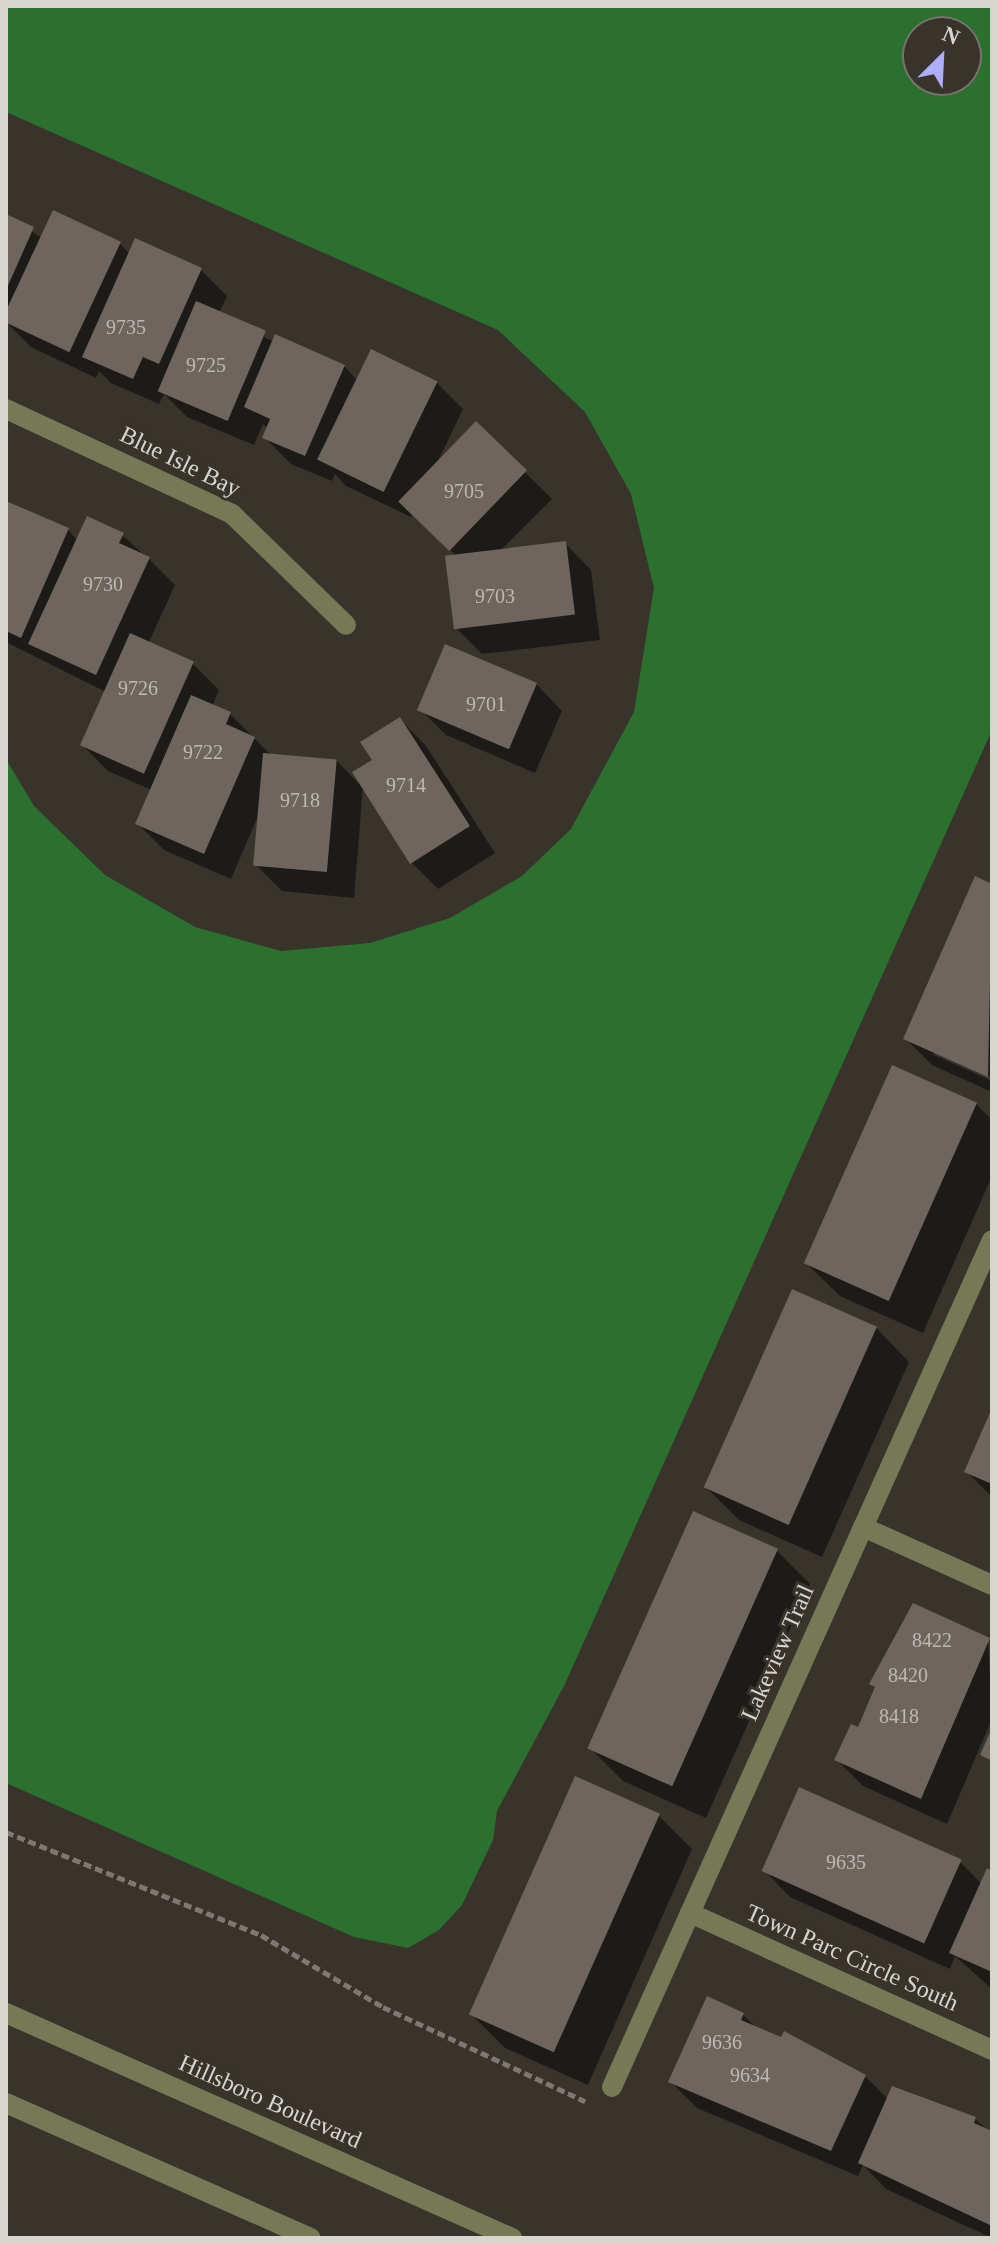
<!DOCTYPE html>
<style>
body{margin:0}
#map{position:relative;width:998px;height:2244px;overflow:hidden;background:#38332b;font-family:"Times New Roman",serif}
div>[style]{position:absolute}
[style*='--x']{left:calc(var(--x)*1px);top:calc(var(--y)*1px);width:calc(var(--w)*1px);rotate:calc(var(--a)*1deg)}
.water>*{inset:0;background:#2c7030}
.shadow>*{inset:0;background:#0007}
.building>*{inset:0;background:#6f655f;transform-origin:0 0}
.path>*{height:5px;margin-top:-2.5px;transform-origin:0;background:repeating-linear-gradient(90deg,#7d7972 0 8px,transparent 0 12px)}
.minor>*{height:20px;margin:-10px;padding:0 10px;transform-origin:10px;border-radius:10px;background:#757955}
span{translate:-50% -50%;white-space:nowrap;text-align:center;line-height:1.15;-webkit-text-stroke:6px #38332b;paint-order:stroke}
.number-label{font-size:20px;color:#beb9b3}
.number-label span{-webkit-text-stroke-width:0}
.street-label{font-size:24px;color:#d8d5cf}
.frame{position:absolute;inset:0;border:8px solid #d8d5cf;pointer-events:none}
.north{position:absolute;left:902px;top:16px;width:80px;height:80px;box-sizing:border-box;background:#38332b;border:2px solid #78746d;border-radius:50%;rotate:24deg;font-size:22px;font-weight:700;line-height:32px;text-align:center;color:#d8d5cf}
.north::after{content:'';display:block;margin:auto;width:28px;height:36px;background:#aeaefb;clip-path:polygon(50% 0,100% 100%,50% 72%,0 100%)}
</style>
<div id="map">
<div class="water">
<div style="clip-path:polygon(evenodd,6px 6px,992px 6px,992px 730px,565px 1684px,497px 1811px,493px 1840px,462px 1905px,439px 1930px,408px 1948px,354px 1937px,6px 1783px,6px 759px,34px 806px,105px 875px,195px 927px,281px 951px,370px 943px,450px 918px,522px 876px,571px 829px,634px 712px,654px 588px,631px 494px,585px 412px,498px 330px,6px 112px,6px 6px,918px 32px,966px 32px,966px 80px,918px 80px,918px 32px)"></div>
</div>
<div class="shadow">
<div style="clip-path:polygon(6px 216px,42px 238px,120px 244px,130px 254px,201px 270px,227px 296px,219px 313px,274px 342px,344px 366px,358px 381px,437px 383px,463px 409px,438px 461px,476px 424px,552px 499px,500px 551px,565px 543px,591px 570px,600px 640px,482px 654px,455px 627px,456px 556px,413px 513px,411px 517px,346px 486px,335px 474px,332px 481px,291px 464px,264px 437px,268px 429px,263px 424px,254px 445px,187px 417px,164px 394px,159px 404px,111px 383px,99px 371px,96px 378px,31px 347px,6px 322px)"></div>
<div style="clip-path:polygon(6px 503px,68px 530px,78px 541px,122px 535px,149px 559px,175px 585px,149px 642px,193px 664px,219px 690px,212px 706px,230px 714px,271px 755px,337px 761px,359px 784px,400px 719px,426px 746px,495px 853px,438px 889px,412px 863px,363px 786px,354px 898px,282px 891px,256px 865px,259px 814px,231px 879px,164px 850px,137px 823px,152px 790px,108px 771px,82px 745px,106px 692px,6px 642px)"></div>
<div style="clip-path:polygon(536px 684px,562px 711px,535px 773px,446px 735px,420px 709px)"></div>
<div style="clip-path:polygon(976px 879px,992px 886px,992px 1077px,934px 1051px,934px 1055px,992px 1081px,992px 1092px,932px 1065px,906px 1039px)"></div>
<div style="clip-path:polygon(976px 1104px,992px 1120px,992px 1176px,923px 1333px,840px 1296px,806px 1263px)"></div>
<div style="clip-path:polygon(876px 1328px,909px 1362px,822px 1557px,739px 1520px,706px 1487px)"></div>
<div style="clip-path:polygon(992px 1413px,992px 1497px,966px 1471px)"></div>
<div style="clip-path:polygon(777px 1551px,810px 1584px,706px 1818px,623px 1781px,590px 1748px)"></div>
<div style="clip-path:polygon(988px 1639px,992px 1719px,947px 1824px,863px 1786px,837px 1760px,859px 1729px,876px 1689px,871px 1684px)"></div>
<div style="clip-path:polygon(659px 1816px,692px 1849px,588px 2085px,505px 2048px,472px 2015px)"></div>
<div style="clip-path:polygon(960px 1862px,982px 1884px,992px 1873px,992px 1989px,955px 1956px,950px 1969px,790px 1897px,764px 1870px)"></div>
<div style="clip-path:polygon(743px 2015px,758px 2029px,865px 2076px,888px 2099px,975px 2119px,992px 2134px,992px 2238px,886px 2189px,863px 2165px,858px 2176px,697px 2108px,671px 2082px)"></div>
</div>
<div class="building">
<div style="left:53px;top:210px;width:75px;height:122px;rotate:25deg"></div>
<div style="clip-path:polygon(6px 214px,34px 227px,6px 290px)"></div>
<div style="clip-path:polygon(135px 238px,202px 268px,159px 364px,143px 357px,133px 379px,82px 357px)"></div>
<div style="left:196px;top:301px;width:76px;height:98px;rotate:23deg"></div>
<div style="clip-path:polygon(275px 334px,345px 365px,305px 456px,262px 438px,270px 419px,244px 407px)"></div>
<div style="left:371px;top:349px;width:74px;height:123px;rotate:26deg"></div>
<div style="left:476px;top:421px;width:71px;height:112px;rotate:44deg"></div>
<div style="clip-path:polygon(6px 501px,69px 528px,21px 638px,6px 631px)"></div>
<div style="clip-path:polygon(87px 516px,124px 533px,119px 543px,150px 557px,96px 675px,28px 644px)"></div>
<div style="left:566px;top:541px;width:74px;height:122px;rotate:83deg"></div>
<div style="left:130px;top:633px;width:70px;height:123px;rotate:24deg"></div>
<div style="left:445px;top:644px;width:100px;height:72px;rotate:23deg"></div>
<div style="clip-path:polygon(191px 695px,231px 712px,226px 724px,255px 737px,204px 854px,135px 824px)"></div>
<div style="clip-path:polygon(400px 717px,470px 826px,410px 864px,352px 772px,372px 760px,360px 742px)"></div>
<div style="left:263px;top:753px;width:74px;height:113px;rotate:5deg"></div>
<div style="clip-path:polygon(975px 876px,992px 884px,988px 1077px,903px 1039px)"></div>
<div style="left:892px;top:1065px;width:93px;height:217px;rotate:24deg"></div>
<div style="left:792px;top:1289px;width:93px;height:217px;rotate:24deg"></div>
<div style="clip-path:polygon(992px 1408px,992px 1484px,964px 1472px)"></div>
<div style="left:693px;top:1511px;width:93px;height:260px;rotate:24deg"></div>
<div style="clip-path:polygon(913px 1603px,990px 1638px,921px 1799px,834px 1760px,851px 1724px,858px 1727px,875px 1687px,869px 1684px)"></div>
<div style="clip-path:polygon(992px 1728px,992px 1761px,980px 1755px)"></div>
<div style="left:575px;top:1776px;width:93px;height:261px;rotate:24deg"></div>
<div style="left:799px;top:1787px;width:178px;height:92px;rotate:24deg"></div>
<div style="clip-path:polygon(987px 1868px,992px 1871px,992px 1972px,949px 1953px)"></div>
<div style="clip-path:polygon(707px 1996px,744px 2013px,741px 2020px,781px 2037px,784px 2031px,866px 2075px,831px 2151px,668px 2082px)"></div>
<div style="clip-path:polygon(892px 2086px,976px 2117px,974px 2123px,992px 2131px,992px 2226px,858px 2163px)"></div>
</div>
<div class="path">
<div style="--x:6;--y:1832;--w:275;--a:22"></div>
<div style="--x:261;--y:1935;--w:142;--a:30.5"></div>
<div style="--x:383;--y:2007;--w:223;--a:25"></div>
</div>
<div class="minor">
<div style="--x:6;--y:409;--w:249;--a:24.9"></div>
<div style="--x:232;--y:514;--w:159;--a:44.2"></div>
<div style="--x:863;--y:1527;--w:141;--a:24.2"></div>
<div style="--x:690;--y:1913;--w:332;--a:24.4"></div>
<div style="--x:6;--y:2013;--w:554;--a:23.97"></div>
<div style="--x:612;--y:2087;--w:928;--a:-65.84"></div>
<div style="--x:6;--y:2103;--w:333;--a:23.9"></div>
</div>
<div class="number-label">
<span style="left:126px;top:327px">9735</span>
<span style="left:206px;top:365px">9725</span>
<span style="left:464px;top:491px">9705</span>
<span style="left:103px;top:584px">9730</span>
<span style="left:495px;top:596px">9703</span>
<span style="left:138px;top:688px">9726</span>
<span style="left:486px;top:704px">9701</span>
<span style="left:203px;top:752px">9722</span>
<span style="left:406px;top:785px">9714</span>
<span style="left:300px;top:800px">9718</span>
<span style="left:932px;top:1640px">8422</span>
<span style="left:908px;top:1675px">8420</span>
<span style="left:899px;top:1716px">8418</span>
<span style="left:846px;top:1862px">9635</span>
<span style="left:722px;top:2042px">9636</span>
<span style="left:750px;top:2075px">9634</span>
</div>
<div class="street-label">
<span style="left:180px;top:462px;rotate:26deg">Blue Isle Bay</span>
<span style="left:778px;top:1653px;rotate:-66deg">Lakeview Trail</span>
<span style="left:852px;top:1958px;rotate:24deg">Town Parc Circle South</span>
<span style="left:270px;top:2102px;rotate:24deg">Hillsboro Boulevard</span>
</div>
<div class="frame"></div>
<div class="north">N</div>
</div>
